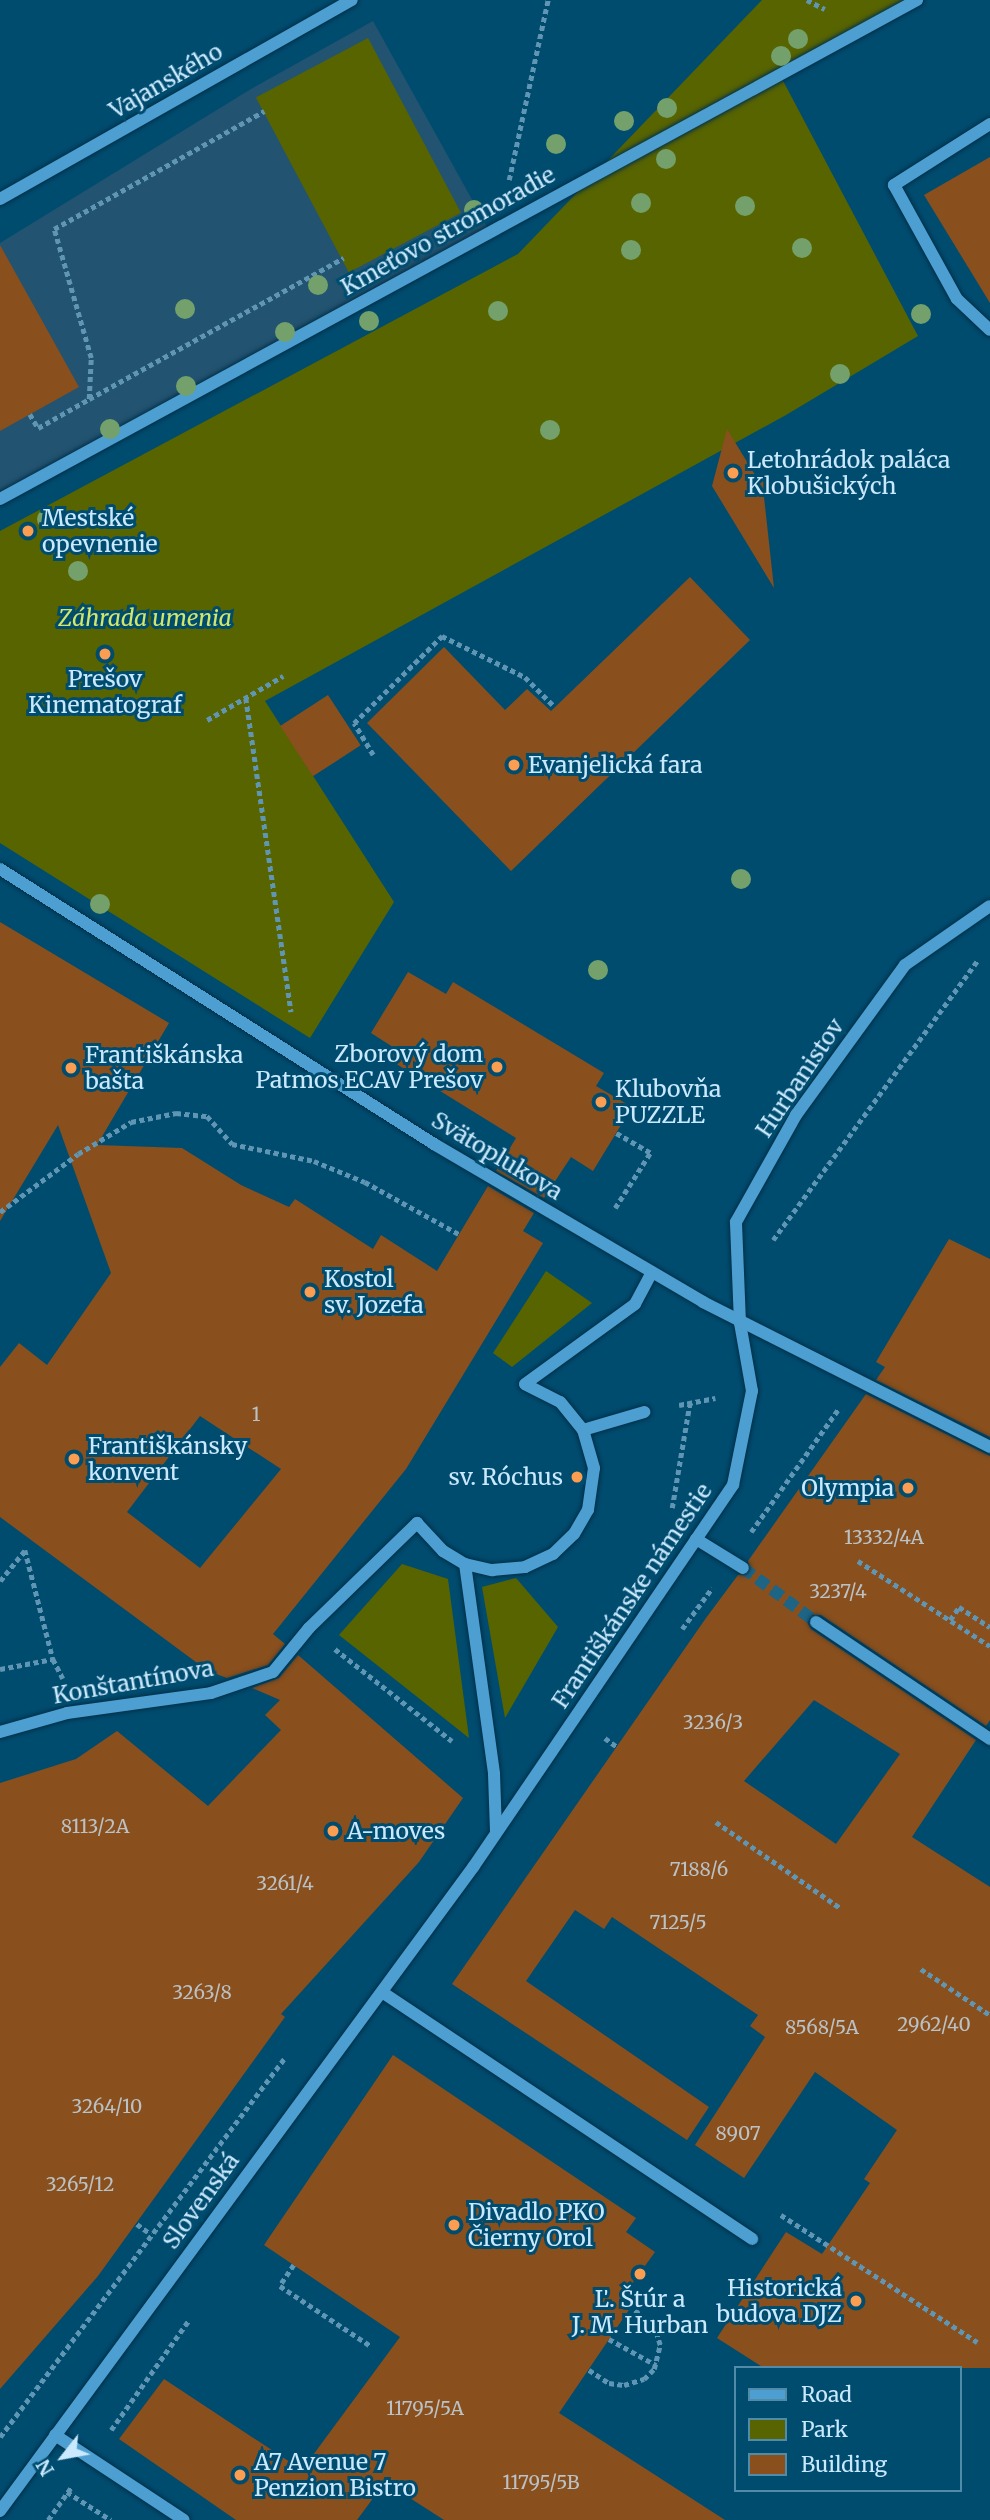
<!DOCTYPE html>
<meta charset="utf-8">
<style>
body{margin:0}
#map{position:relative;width:990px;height:2520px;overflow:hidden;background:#004c6f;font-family:Merriweather,serif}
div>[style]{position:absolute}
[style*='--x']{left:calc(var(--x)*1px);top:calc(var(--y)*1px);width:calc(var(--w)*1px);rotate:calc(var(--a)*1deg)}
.built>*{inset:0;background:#225370}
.green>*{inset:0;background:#586400;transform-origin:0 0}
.building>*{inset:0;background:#894f1d;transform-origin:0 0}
.minor-tunnel>*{height:12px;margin-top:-6px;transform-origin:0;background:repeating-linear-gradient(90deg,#1e6484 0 12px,transparent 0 18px)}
.path>*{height:4.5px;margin-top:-2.25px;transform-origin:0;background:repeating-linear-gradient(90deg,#6096b3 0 5px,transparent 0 8.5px)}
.roads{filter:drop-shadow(0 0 2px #003049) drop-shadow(0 0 2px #003049)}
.minor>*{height:12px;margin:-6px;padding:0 6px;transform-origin:6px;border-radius:6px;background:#4c9fd0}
.trees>*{width:20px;height:20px;margin:-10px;border-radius:50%;background:#74a16b}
.dots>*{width:19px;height:19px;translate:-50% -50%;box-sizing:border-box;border:4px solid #004c6f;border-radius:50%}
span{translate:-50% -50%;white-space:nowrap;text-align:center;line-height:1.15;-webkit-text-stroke:6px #004c6f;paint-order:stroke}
.number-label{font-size:19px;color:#bac2c6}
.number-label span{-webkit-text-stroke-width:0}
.street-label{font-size:23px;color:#cae9fe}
.poi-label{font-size:23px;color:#cae9fe}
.left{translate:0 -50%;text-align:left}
.right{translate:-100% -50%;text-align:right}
.park-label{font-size:23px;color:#d2e768;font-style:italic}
.legend{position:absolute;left:734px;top:2366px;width:228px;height:126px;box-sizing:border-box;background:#004c6f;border:2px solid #518ba8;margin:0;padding:9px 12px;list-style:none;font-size:21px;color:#cae9fe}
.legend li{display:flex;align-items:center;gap:14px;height:35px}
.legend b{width:35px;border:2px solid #518ba8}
.north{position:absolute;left:28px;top:2422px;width:70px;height:70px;-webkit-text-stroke:5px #004c6f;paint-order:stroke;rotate:239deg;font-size:19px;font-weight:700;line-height:28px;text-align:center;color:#cae9fe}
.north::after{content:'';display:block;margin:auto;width:24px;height:32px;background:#cae9fe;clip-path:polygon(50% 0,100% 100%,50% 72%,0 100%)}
</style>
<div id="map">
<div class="built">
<div style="clip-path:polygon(373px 21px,490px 232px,0 498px,0 243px,251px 89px)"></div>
</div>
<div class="green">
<div style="clip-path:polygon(762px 0,923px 0,781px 77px,918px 336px,786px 415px,265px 701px,394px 902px,310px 1038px,0 843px,0 531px,518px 254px)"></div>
<div style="left:368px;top:38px;width:198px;height:127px;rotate:62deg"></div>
<div style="clip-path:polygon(546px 1271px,592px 1303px,512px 1367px,493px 1353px)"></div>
<div style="clip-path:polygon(402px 1564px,448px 1579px,469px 1738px,339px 1635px)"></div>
<div style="clip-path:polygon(516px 1578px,558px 1627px,505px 1718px,482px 1587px)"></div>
</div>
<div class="building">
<div style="clip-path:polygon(990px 157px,990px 303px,924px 195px)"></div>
<div style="clip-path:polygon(0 245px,79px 387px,0 431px)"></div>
<div style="clip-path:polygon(727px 429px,755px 475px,767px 485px,764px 497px,774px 588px,712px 486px)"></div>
<div style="clip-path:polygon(690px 577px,750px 640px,511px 871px,367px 723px,444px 647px,505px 710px,527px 689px,551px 711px)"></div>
<div style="left:328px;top:695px;width:60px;height:57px;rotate:57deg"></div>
<div style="clip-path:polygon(evenodd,0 922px,169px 1023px,97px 1145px,182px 1148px,241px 1185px,289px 1207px,295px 1199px,373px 1249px,381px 1235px,437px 1271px,488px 1186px,534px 1213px,523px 1231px,543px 1243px,406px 1469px,273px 1634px,285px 1644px,268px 1665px,227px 1678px,208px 1671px,0 1517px,0 1367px,19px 1343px,47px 1365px,111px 1273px,58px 1125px,0 1221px,0 922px,200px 1416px,281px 1469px,200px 1568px,127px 1512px,200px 1416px)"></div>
<div style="clip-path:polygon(408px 972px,446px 994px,453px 982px,604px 1073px,596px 1086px,632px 1107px,593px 1171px,571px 1157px,544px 1198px,496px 1171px,516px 1138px,390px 1060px,396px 1049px,371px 1033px)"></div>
<div style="clip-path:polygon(949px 1239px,990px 1259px,990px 1437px,876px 1380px,885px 1367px,876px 1362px)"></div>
<div style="clip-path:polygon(evenodd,866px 1394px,990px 1456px,990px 1720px,986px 1726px,821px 1615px,812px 1615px,807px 1622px,811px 1629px,976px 1740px,912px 1837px,990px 1887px,990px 2368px,764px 2368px,717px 2338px,786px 2232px,822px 2254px,870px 2183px,864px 2179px,897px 2130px,815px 2072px,744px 2178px,695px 2145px,765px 2037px,750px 2026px,758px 2015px,612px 1917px,604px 1929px,575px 1910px,526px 1981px,709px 2107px,687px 2140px,452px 1984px,706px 1618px,738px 1575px,750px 1573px,748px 1561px,866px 1394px,814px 1700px,900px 1754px,836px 1844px,744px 1781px,814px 1700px)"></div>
<div style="clip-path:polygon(298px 1655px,463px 1798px,419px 1862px,281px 2014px,285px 2017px,98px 2276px,0 2389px,0 1783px,76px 1759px,117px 1731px,208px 1806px,281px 1730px,265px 1715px,280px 1700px,252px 1688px,279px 1678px)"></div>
<div style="clip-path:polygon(393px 2055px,636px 2218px,626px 2232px,655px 2252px,629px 2288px,639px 2295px,559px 2413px,725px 2520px,444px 2520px,385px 2482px,357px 2520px,236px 2520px,119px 2439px,164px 2379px,302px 2470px,400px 2337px,264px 2245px)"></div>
</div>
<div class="minor-tunnel">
<div style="--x:743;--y:1568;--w:91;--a:36.5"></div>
</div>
<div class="path">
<div style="--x:807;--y:0;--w:20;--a:27"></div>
<div style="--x:509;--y:180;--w:184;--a:-77.8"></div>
<div style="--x:89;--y:399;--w:291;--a:-29"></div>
<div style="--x:30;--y:414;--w:16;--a:60"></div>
<div style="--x:38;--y:428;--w:59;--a:-29.6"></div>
<div style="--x:89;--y:399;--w:41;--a:-87.2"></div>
<div style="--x:91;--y:358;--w:134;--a:-106"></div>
<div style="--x:54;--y:229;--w:241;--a:-29.3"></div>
<div style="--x:246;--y:698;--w:317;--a:81.8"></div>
<div style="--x:207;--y:720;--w:88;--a:-30.1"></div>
<div style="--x:373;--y:755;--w:37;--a:-121"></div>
<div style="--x:354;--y:723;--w:124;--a:-44.7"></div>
<div style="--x:442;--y:636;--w:93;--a:26.3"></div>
<div style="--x:525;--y:677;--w:42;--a:45"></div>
<div style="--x:615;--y:1208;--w:65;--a:-57.5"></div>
<div style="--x:650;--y:1153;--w:39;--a:-150"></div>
<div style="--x:0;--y:1212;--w:97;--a:-36.6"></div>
<div style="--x:78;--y:1154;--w:62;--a:-31.1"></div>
<div style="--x:131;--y:1122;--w:46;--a:-11.3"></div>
<div style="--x:176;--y:1113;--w:31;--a:6"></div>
<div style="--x:207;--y:1116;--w:38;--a:48"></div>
<div style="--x:232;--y:1144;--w:84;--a:11.7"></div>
<div style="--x:314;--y:1161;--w:55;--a:22.4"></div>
<div style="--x:365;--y:1182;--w:107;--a:29"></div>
<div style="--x:773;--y:1240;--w:348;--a:-53.8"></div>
<div style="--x:679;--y:1405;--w:37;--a:-11"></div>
<div style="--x:672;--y:1508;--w:108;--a:-80.4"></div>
<div style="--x:751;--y:1532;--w:152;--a:-54.6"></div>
<div style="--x:858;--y:1561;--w:157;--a:32.8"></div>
<div style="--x:0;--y:1581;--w:40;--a:-51"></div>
<div style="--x:25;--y:1550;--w:113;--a:75.6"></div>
<div style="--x:53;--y:1659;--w:22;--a:63"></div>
<div style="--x:950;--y:1620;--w:16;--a:-55"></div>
<div style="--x:959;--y:1607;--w:37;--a:33"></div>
<div style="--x:682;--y:1629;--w:51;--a:-53.8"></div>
<div style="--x:335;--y:1649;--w:149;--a:38.2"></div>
<div style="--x:0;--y:1669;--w:54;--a:-10.7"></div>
<div style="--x:605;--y:1738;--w:14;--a:36"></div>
<div style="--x:716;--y:1822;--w:151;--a:34.7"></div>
<div style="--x:921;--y:1969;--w:83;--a:33.7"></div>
<div style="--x:781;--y:2215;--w:234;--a:32.9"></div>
<div style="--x:137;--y:2224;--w:17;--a:36"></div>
<div style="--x:294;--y:2265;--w:25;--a:124"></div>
<div style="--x:280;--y:2286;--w:110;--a:33.5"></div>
<div style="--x:609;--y:2339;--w:54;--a:29"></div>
<div style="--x:589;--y:2370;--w:24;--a:33"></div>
<div style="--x:609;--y:2383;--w:15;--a:8"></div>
<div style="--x:624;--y:2385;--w:21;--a:-17"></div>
<div style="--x:644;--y:2379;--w:14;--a:-45"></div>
<div style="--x:654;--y:2369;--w:25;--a:-76"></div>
<div style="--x:660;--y:2345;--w:14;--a:-107"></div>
<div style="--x:656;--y:2332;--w:36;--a:-134"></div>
<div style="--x:111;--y:2430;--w:135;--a:-54.7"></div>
<div style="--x:0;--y:2437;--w:473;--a:-53.1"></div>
<div style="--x:67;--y:2492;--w:52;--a:32.5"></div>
<div style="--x:48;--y:2520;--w:42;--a:-54.8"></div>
</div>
<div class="roads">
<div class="minor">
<div style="--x:990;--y:124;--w:114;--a:147.6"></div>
<div style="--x:894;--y:185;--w:130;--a:61.1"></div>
<div style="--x:957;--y:299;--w:45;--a:43.2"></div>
<div style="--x:0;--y:199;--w:404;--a:-29.5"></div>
<div style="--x:0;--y:499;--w:1044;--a:-28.55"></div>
<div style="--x:0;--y:869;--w:514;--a:32.36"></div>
<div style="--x:434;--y:1144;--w:312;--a:30.4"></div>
<div style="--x:703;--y:1302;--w:322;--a:26.8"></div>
<div style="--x:525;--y:1384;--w:136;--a:-36"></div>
<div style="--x:635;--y:1304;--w:36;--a:-62"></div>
<div style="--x:583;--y:1430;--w:64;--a:-16.4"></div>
<div style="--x:696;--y:1539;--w:55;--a:31.7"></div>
<div style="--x:465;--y:1564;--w:28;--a:13"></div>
<div style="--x:492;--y:1570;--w:33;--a:-5"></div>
<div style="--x:525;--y:1567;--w:31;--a:-25"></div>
<div style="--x:553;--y:1554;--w:29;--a:-44"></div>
<div style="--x:574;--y:1534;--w:28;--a:-60"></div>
<div style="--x:588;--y:1510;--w:42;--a:-81.9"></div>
<div style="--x:594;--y:1468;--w:40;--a:-106"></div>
<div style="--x:583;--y:1430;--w:36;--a:-129"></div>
<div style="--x:560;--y:1402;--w:39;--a:-153"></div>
<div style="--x:816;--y:1622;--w:210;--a:33.9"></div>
<div style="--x:0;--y:1732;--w:70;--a:-15.8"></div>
<div style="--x:67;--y:1713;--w:145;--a:-7.9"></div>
<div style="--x:211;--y:1693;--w:65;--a:-18.7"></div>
<div style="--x:273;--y:1672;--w:57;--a:-50.7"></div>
<div style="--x:309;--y:1628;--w:151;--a:-44.2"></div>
<div style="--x:417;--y:1523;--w:38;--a:47"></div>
<div style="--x:443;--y:1551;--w:26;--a:31"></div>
<div style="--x:465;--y:1564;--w:212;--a:82.1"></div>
<div style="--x:494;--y:1774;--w:58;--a:88"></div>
<div style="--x:382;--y:1992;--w:445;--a:33.7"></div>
<div style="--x:55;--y:2435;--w:154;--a:33.4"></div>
<div style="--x:0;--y:2511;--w:800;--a:-53.69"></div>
<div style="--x:474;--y:1866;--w:461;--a:-55.8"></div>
<div style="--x:733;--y:1485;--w:96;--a:-78.6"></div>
<div style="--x:752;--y:1391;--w:69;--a:-100"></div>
<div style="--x:740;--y:1323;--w:101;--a:-92.3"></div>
<div style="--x:736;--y:1222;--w:123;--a:-60.7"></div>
<div style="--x:796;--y:1115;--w:185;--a:-54"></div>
<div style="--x:905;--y:965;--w:103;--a:-34.8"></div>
</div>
</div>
<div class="trees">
<div style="left:798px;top:39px"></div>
<div style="left:781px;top:56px"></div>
<div style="left:667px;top:108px"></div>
<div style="left:624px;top:121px"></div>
<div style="left:556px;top:144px"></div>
<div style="left:666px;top:159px"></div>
<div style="left:641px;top:203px"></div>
<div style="left:745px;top:206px"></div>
<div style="left:474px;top:210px"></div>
<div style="left:802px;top:248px"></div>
<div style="left:631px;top:250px"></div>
<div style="left:318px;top:285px"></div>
<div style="left:185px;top:309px"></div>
<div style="left:498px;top:311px"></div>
<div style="left:921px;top:314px"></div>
<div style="left:369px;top:321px"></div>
<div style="left:285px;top:332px"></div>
<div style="left:840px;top:374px"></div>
<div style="left:186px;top:386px"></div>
<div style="left:110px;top:429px"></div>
<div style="left:550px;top:430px"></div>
<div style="left:47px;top:519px"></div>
<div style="left:78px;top:571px"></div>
<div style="left:741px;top:879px"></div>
<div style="left:100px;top:904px"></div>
<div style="left:598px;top:970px"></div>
</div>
<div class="dots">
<div style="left:733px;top:473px;background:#fb9e51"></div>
<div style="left:28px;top:531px;background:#fb9e51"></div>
<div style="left:105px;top:654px;background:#fb9e51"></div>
<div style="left:514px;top:765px;background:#fb9e51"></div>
<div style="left:497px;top:1067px;background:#fb9e51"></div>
<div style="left:71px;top:1068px;background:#fb9e51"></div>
<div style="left:601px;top:1102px;background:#fb9e51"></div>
<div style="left:310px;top:1292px;background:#fb9e51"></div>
<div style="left:74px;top:1459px;background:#fb9e51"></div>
<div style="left:577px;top:1477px;background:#fb9e51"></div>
<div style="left:908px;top:1488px;background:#fb9e51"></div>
<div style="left:333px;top:1831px;background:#fb9e51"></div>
<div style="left:454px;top:2225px;background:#fb9e51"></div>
<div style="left:640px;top:2274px;background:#fb9e51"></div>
<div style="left:856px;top:2301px;background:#fb9e51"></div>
<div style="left:240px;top:2475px;background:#fb9e51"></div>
</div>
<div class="number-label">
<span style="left:256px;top:1415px">1</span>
<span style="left:884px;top:1538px">13332/4A</span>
<span style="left:838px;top:1592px">3237/4</span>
<span style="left:713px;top:1723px">3236/3</span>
<span style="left:95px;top:1827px">8113/2A</span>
<span style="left:699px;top:1870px">7188/6</span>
<span style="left:285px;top:1884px">3261/4</span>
<span style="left:678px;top:1923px">7125/5</span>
<span style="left:202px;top:1993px">3263/8</span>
<span style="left:934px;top:2025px">2962/40</span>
<span style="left:822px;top:2028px">8568/5A</span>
<span style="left:107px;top:2107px">3264/10</span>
<span style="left:738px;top:2134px">8907</span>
<span style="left:80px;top:2185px">3265/12</span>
<span style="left:425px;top:2409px">11795/5A</span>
<span style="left:541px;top:2483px">11795/5B</span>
</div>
<div class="street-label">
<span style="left:166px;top:81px;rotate:-30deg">Vajanského</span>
<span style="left:448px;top:231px;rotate:-29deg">Kmeťovo stromoradie</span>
<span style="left:800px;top:1078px;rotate:-56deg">Hurbanistov</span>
<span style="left:497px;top:1156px;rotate:31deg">Svätoplukova</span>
<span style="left:632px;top:1596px;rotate:-56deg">Františkánske námestie</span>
<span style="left:133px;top:1682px;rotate:-10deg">Konštantínova</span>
<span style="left:201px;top:2201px;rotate:-54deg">Slovenská</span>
</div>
<div class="poi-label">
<span class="left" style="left:747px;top:473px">Letohrádok paláca<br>Klobušických</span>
<span class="left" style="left:42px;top:531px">Mestské<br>opevnenie</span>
<span style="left:105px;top:692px">Prešov<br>Kinematograf</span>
<span class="left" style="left:528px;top:765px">Evanjelická fara</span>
<span class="right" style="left:483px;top:1067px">Zborový dom<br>Patmos ECAV Prešov</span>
<span class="left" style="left:85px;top:1068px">Františkánska<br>bašta</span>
<span class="left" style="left:615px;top:1102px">Klubovňa<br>PUZZLE</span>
<span class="left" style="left:324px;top:1292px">Kostol<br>sv. Jozefa</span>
<span class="left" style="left:88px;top:1459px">Františkánsky<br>konvent</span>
<span class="right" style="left:563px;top:1477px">sv. Róchus</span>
<span class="right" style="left:894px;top:1488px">Olympia</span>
<span class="left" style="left:347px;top:1831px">A-moves</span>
<span class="left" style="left:468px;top:2225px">Divadlo PKO<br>Čierny Orol</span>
<span class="right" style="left:842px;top:2301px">Historická<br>budova DJZ</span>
<span style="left:640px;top:2312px">Ľ. Štúr a<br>J. M. Hurban</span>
<span class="left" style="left:254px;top:2475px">A7 Avenue 7<br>Penzion Bistro</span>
</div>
<div class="park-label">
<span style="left:145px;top:618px">Záhrada umenia</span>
</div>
<ul class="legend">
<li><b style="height:9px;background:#4c9fd0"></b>Road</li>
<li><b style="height:19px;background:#586400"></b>Park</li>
<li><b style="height:19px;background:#894f1d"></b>Building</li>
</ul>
<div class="north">N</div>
</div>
